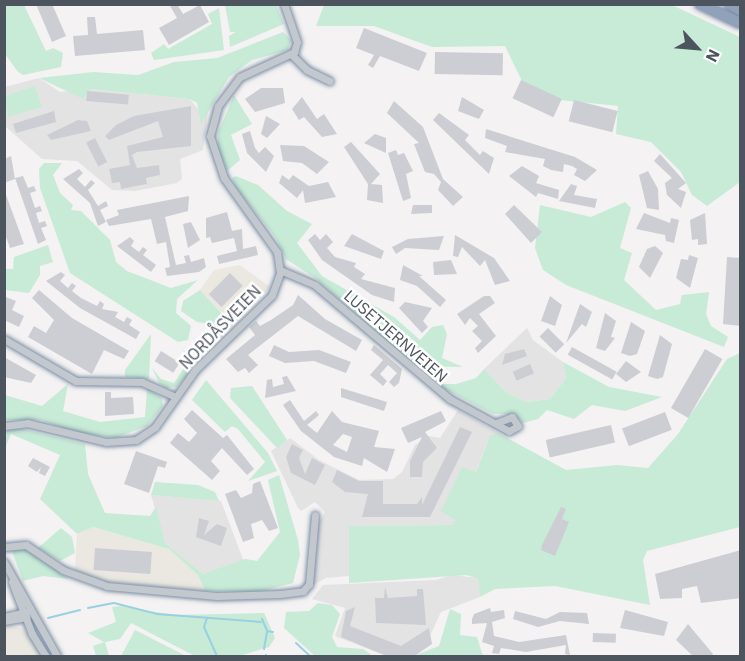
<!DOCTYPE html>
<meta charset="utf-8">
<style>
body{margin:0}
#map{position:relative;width:745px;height:661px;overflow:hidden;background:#f4f2f2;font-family:"IBM Plex Sans",sans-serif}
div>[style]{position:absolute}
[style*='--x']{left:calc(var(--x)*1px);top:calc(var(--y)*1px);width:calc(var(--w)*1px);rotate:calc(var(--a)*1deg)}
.commercial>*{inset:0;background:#eae8e0}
.education>*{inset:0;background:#e4e3e3}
.green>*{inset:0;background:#c7ebd6}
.stream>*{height:2px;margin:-1px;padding:0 1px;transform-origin:1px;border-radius:1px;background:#99d0e2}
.building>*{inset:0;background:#cdced3;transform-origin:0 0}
.roads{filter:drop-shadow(0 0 2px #7b8ea5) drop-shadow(0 0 2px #7b8ea5)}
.minor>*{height:7px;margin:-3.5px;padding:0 3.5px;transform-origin:3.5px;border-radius:3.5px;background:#c2c8ce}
.highway>*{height:10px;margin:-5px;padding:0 5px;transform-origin:5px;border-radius:5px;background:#90a2ba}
span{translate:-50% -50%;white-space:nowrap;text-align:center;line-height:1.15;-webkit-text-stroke:5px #fff;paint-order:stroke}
.street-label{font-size:16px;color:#4c545d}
.frame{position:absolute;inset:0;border:6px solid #4c545d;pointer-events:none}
.north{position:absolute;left:667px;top:18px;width:60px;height:60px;-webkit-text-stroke:4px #fff;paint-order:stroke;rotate:116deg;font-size:16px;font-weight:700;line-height:24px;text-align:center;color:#4c545d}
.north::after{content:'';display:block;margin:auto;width:21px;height:27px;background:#4c545d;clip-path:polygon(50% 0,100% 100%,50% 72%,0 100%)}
</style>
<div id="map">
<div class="commercial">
<div style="clip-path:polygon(240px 265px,270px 287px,234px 325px,200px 290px,214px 270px)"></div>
<div style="clip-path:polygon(93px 527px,169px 549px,198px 575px,205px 591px,105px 584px,75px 572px,77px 534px)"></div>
<div style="clip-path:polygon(4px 624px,25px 629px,41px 656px,5px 656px)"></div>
</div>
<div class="education">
<div style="clip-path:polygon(39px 78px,60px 92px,90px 89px,190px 99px,201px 113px,208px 112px,203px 150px,180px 159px,182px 179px,177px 183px,135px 191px,112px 190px,77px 161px,42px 159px,5px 126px,5px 87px)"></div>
<div style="clip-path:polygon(527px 328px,533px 340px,563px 362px,566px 378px,550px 399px,527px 402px,507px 393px,484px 369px)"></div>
<div style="clip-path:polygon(458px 410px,498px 433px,487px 443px,457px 520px,452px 525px,349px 526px,349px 576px,326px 578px,313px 585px,313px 533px,325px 512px,315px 502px,301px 511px,298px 508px,271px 451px,290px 438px,319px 460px,359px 480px,393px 479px,402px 472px,415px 445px,429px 436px,440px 438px)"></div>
<div style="clip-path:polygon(151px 495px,221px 501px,244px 562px,203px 574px,165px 543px)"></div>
<div style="clip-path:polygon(452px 575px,478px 578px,480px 597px,441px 612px,428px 640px,381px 654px,335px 636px,345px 608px,312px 599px,323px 585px,436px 580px)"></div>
</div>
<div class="green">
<div style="clip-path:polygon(4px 5px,24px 5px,46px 51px,53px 48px,63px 53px,61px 67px,23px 75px,18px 72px,5px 54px)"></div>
<div style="clip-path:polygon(225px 5px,276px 5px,284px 24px,230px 47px,229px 36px,236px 32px,230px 32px)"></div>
<div style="clip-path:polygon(324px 5px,672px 5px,740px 37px,740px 182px,707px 206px,692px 195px,681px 172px,651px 142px,616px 134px,618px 106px,560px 100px,523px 83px,505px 46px,432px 47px,374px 26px,316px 26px)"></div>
<div style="clip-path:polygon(219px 8px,224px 50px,154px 60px,151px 53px,164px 44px,168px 49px,212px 24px,208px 14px)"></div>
<div style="clip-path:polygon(283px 32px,291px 40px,288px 50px,252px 60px,229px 77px,201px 124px,197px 103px,190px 99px,90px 89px,83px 99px,39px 78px,93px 72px,138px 75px,174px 62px,217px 58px)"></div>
<div style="clip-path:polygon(35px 86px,42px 107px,8px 117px,5px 96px)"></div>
<div style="clip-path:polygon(234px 95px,252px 124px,231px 135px,240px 160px,227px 171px,218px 149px,218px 133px)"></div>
<div style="clip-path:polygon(44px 163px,62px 163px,53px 175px,60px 193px,73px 205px,71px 210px,81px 211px,110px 240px,116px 262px,127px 271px,171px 288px,198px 280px,177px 299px,176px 313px,191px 326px,188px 340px,178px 342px,70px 273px,40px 188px,39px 169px)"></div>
<div style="clip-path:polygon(236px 176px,258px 185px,287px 211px,312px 224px,297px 243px,322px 276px,394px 317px,420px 340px,432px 327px,443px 325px,447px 334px,442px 358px,463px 367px,415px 366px,318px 280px,286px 259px,276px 238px,238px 190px,232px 178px)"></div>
<div style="clip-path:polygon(625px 202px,631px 208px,620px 248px,632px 253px,624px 280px,656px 310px,680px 304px,682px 295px,709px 292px,706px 314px,711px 326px,728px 337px,724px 347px,566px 285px,543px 270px,535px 248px,540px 205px,591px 217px)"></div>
<div style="clip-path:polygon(48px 245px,53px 262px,40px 266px,40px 275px,29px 293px,5px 290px,5px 269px,13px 269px,14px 257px)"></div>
<div style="clip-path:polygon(200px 290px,229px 321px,223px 326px,197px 322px,181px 311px,183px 301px)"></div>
<div style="clip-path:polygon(151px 334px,149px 379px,125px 377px,125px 370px)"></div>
<div style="clip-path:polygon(181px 348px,197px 363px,177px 387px,166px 388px,159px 383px,152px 368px,161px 379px,174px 383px,190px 359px)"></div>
<div style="clip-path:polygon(740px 353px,740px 527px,647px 551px,643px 560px,650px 605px,555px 586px,495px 589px,480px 597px,478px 579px,467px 575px,349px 583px,349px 526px,452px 525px,456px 520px,441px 511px,462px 467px,476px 472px,490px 436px,498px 433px,566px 470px,617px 465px,648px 468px,678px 434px,727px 359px)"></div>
<div style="clip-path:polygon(563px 362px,609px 387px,662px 397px,625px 411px,592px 405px,574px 419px,547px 410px,538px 419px,523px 423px,515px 414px,493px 414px,435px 384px,456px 384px,476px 378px,484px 369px,507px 393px,527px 402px,550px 399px,566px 378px)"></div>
<div style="clip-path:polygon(206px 380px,268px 453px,277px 471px,248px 481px,265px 462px,238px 429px,232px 426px,225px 432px,192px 400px)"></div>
<div style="clip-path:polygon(68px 384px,63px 411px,100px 422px,145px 417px,147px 388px,162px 398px,163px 406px,147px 426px,115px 438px,74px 432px,41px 420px,5px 420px,5px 395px,42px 406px)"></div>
<div style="clip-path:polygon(252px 386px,287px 440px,277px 448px,230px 398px,231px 388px)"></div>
<div style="clip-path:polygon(18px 428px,85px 444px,88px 474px,105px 513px,150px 516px,156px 507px,165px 543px,203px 574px,245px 559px,257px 561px,280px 532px,268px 480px,279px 475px,298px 540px,300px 555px,293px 583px,258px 592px,205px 591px,198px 575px,169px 549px,93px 527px,77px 534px,40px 499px,60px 455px,11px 434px,5px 448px,5px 431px)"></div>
<div style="clip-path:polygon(155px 482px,198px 485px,215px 492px,219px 501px,151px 495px)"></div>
<div style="clip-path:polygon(61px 528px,72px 537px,75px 553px,60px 561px,38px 548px)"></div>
<div style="clip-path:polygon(17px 547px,25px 549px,69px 579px,43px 576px,23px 581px,11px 549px)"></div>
<div style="clip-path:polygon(318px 603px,332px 605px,340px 614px,332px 637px,337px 647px,363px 649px,373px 656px,315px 656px,284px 628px,286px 612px,309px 611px)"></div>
<div style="clip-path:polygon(121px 606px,173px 615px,264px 613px,275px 638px,269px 647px,239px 656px,195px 656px,131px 623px,120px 639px,105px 642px,109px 656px,96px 656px,93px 646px,104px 642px,88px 633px,116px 622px,112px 607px)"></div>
<div style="clip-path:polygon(450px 609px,461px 614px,460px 635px,477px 637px,483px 656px,413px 656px,439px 646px)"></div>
<div style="clip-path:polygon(135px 630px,186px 656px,121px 656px)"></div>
</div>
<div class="stream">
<div style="--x:88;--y:608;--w:26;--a:-11"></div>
<div style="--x:114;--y:603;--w:44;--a:14.3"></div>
<div style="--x:157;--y:614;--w:104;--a:4.4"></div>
<div style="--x:48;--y:618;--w:33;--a:-14"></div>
<div style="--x:207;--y:618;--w:9;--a:108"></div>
<div style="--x:204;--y:627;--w:32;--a:66"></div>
<div style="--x:262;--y:619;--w:13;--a:67"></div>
<div style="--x:267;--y:631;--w:6;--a:9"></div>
<div style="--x:296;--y:643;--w:19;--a:43"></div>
<div style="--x:264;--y:649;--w:17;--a:-80"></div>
<div style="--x:266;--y:655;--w:1;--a:90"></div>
</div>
<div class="building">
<div style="clip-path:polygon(36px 4px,52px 4px,66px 36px,52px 42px)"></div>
<div style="clip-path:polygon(169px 4px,177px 4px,183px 14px,200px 5px,209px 22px,169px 45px,159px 28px,177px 18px)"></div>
<div style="clip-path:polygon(87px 17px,95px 17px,97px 34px,143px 30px,145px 50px,75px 56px,73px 36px,88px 35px)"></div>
<div style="clip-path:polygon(364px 28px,427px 53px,419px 71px,380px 56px,373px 68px,368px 65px,374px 55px,356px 48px)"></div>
<div style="left:435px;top:52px;width:68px;height:22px;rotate:1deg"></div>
<div style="left:521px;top:80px;width:45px;height:20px;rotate:25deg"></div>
<div style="clip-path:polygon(261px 88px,283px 88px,285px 103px,255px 112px,245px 99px)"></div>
<div style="left:87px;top:91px;width:42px;height:10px;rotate:5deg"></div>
<div style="clip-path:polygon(302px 97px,317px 119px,324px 114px,337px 134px,322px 137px,304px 117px,299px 120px,292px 109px)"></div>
<div style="clip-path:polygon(462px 97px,484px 110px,479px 119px,458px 111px)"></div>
<div style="left:574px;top:100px;width:45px;height:22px;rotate:14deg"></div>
<div style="clip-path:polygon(394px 101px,423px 127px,443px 179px,463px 197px,453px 206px,438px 190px,441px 182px,434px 174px,425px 172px,414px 144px,419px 143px,387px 113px)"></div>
<div style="clip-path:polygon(191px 106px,191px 146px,137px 152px,132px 155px,137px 168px,159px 165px,160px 175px,146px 178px,147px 184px,121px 189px,120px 182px,112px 183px,109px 169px,130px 165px,127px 146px,163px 137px,158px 121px,109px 140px,105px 136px,116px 125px,134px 116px)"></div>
<div style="clip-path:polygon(54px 111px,56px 122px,16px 133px,13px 124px)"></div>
<div style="clip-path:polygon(439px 113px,469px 135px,465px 140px,480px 155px,483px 151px,494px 158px,489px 174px,433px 120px)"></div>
<div style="clip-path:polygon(266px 116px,280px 124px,267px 138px,261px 134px)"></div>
<div style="clip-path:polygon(78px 120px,87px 121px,91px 131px,51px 140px,47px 135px)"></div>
<div style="clip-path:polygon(486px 129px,575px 157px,597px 170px,585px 181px,574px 175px,577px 169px,572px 166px,564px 164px,563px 172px,551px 170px,543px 166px,545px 159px,505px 152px,507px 146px,485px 138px)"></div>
<div style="clip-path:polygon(250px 131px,255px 148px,259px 153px,265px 147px,274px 156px,266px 172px,247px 153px,242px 134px)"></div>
<div style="clip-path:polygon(375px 134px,386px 138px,386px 153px,364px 143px)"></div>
<div style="left:95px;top:138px;width:27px;height:10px;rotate:63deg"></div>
<div style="clip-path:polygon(351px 142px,380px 174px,371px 184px,382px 185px,383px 203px,367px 200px,368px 184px,344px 147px)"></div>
<div style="clip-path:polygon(280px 145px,304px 146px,329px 162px,317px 174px,302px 163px,283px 161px)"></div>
<div style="clip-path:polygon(396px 150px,398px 155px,404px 153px,413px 171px,406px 174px,411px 198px,403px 201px,388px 153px)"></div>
<div style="clip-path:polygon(660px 154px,686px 183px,678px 189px,686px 192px,681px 208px,667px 195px,665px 183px,672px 178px,654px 161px)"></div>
<div style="clip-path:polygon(11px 156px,15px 179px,4px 183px,4px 159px)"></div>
<div style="clip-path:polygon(522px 166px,539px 176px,536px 183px,559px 190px,558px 199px,538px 193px,536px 197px,509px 176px)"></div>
<div style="clip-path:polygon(79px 169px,83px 173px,77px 179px,85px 187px,91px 180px,95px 183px,88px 190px,98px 206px,106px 201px,108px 206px,100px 210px,106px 222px,98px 226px,90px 203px,63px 179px)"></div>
<div style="clip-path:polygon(648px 171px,658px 189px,659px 210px,647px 208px,639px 175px)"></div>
<div style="clip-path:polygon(282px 175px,289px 180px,293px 175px,309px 186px,328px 182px,336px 197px,305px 203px,303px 190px,297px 198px,279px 183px)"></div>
<div style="clip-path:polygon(23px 176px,28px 188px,34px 186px,36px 191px,30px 193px,35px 208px,40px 206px,42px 211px,36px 213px,39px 223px,45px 221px,47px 226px,41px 228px,46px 240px,38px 244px,15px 178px)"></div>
<div style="clip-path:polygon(571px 184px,577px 186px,574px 195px,597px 199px,595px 208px,559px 201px)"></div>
<div style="clip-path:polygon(5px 192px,24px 244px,10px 248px,4px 231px)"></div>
<div style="clip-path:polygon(189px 196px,188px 211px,165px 217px,176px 265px,186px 263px,184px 256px,189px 255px,191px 262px,204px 258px,206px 267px,199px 272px,167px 276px,165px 268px,170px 267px,166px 242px,157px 244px,151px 219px,109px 226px,106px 220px,119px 215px,117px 210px)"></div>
<div style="clip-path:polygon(413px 205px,432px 205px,432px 213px,411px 214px)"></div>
<div style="clip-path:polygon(514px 205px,542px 232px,531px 243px,505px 214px)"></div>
<div style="clip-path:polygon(227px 212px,232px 231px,242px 229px,243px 249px,256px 246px,258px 255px,219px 264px,217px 256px,237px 251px,234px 238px,212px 243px,210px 237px,206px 238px,206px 218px)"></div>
<div style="clip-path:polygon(644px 213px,670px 223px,671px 218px,679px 220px,674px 243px,666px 241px,665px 235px,636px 229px)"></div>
<div style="clip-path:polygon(705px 213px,707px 244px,698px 245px,698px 239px,692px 240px,690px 220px)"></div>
<div style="clip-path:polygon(191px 222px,200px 240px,188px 248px,183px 224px)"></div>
<div style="clip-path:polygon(315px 234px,320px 240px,326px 234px,333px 242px,327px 248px,335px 257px,356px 263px,354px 267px,365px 274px,361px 279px,395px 288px,394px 302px,372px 295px,322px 260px,308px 240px)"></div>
<div style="clip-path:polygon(352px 234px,384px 251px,381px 259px,344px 246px)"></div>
<div style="clip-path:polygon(455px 235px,494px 258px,510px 281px,495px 285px,485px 260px,480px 266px,462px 247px,458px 257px,453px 256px)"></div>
<div style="clip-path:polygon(444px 236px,439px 250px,405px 248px,396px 254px,392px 247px,408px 239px)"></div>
<div style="clip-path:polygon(130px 237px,134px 241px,131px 246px,139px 252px,143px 247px,147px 250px,143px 255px,156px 265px,151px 272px,117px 246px)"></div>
<div style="clip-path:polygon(655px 246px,663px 253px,650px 278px,639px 267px,647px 249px)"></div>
<div style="clip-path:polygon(689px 255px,698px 258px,690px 288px,676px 278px,681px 259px,688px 260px)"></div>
<div style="clip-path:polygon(727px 257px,741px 258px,740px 326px,723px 324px)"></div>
<div style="clip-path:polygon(451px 260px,457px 274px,434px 275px,433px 262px)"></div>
<div style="clip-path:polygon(403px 265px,423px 276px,419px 276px,446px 300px,440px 307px,417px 286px,400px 280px)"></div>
<div style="clip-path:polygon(61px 272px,65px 275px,60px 281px,68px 288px,72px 283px,76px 286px,72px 291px,81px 298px,97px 306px,100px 301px,104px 304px,102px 309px,118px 312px,115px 317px,124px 322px,127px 317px,132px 320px,129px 325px,140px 332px,136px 339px,80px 308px,46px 281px)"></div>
<div style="left:230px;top:273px;width:18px;height:30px;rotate:45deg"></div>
<div style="clip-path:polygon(39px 290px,72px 318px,129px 351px,124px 359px,104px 350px,92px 374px,28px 337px,34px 326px,46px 333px,54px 320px,32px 298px)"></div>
<div style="clip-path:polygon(298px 295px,325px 319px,362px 340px,356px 351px,298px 316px,248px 355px,258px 365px,249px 373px,245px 368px,238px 372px,226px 359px,255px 335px,249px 327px,256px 321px,260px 326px,271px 320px,293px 305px)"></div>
<div style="clip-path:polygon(484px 296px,490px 296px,495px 303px,479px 314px,496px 336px,478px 353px,475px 348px,482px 341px,472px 331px,478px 326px,470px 318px,465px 325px,457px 314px)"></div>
<div style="clip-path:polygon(550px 296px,562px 305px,555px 326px,541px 321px)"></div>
<div style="clip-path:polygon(6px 297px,16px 301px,12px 310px,24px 316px,19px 327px,4px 320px)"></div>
<div style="clip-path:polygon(405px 302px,432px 308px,423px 321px,428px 327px,422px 333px,399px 308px)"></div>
<div style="clip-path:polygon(580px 304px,592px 312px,586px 327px,582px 324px,566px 343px)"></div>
<div style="clip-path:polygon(605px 313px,616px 321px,611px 337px,615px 338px,605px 351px,596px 348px)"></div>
<div style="clip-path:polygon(631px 322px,645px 331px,637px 354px,630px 356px,621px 353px)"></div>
<div style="left:548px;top:328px;width:23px;height:12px;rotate:45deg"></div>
<div style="clip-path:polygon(660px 335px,672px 344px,663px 377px,657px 379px,648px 376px)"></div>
<div style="clip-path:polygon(274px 345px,289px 352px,319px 350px,351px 362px,346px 373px,314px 361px,285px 363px,269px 356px)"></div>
<div style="clip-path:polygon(374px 345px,402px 369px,399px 383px,394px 387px,389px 382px,397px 373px,388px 365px,380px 374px,387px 381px,383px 386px,370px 375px,383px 360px,371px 350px)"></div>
<div style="left:572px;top:347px;width:51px;height:9px;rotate:29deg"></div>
<div style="clip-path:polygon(524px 349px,527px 356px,502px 365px,505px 354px)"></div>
<div style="left:705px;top:349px;width:20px;height:68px;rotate:30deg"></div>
<div style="left:161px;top:351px;width:22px;height:12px;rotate:32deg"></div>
<div style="clip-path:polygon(4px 357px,36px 375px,31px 383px,4px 377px)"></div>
<div style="clip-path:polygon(626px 361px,641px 372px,626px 382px,616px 374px)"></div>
<div style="left:530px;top:364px;width:10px;height:19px;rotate:66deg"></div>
<div style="clip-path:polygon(287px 376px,296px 391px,265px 398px,267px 380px,272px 379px,273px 387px,284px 384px,282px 377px)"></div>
<div style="clip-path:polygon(341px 388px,387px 402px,384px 411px,341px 397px)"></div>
<div style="clip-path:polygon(105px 392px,111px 392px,111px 398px,133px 397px,134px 414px,105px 416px)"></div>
<div style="clip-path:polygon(evenodd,290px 400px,304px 421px,316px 411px,319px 415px,307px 425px,317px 433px,332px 411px,342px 422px,379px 431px,374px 447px,395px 449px,387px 472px,364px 458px,362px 466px,334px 457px,301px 431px,283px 405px,290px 400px,343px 434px,352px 437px,347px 452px,333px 445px,343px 434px)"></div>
<div style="clip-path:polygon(192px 410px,223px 438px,227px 435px,254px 469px,247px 475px,222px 448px,211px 461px,220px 471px,212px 480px,170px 443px,178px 433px,189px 442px,197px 433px,184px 419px)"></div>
<div style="clip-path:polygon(441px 411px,446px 421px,425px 432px,437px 448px,423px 462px,422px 477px,410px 477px,410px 461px,422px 437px,408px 443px,401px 428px)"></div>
<div style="left:665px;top:412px;width:19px;height:46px;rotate:69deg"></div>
<div style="left:611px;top:425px;width:18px;height:67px;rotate:77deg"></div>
<div style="clip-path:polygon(460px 427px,472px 432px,430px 517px,362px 517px,368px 494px,345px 492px,332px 482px,337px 470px,359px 481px,383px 481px,383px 504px,417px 504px,422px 497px,422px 505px)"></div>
<div style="clip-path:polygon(292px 444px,303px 450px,299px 458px,305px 474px,312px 458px,325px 465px,315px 485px,291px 473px,286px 457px)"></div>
<div style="clip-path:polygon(136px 451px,167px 462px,165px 468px,158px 466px,149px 493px,124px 484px)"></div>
<div style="clip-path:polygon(33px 458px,50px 467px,45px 476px,39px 473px,41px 467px,37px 472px,28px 466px)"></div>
<div style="clip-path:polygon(260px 481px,278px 528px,269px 531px,262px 520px,251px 524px,254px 538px,243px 542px,225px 494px,236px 490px,241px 498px,252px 493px,253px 484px)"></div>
<div style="clip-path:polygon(561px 507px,566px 509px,562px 519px,569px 522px,555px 556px,541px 550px,542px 545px)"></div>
<div style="clip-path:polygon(199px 518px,209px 521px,204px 535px,217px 524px,227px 528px,221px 546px,196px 537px)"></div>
<div style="left:95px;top:548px;width:57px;height:22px;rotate:4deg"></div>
<div style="clip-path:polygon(741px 550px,741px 598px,701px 603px,697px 586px,682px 589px,682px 598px,660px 599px,655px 574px)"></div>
<div style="clip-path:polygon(385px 587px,388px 598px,417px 596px,417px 589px,423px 589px,426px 625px,376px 623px,375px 598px,384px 598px)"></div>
<div style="clip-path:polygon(355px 607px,350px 626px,401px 646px,429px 628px,432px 644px,413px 657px,389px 657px,341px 637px,346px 611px)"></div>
<div style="clip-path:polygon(490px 608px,491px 612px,504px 610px,505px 618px,492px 622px,494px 636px,519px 642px,566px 635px,570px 655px,565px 654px,566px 645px,526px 652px,501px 648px,499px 654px,492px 653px,494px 646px,482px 642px,487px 623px,472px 624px,472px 619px,474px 614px)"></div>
<div style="clip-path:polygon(625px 610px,668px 622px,664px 636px,620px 628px)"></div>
<div style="clip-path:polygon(515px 611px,546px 619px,560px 612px,587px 613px,589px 624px,560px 621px,538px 627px,513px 619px)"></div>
<div style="clip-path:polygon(688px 624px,713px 654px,710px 657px,694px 657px,676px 640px)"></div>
<div style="left:593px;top:633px;width:23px;height:9px;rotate:2deg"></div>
</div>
<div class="roads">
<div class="minor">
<div style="--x:292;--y:55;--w:21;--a:45"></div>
<div style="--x:307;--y:70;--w:25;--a:26"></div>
<div style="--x:280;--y:270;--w:38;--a:23"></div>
<div style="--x:315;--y:285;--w:177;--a:40.2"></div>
<div style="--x:450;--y:399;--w:67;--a:28.5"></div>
<div style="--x:509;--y:431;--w:10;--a:-29"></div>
<div style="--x:518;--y:426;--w:11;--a:-124"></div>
<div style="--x:512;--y:417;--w:17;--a:159"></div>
<div style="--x:4;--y:339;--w:83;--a:30.3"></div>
<div style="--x:76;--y:381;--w:66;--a:0.9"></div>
<div style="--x:142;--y:382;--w:36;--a:24"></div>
<div style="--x:4;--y:426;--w:23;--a:-7"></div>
<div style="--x:27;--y:423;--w:81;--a:13.5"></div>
<div style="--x:106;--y:442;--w:30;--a:-4"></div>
<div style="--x:136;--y:440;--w:23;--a:-34"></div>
<div style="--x:155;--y:427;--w:70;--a:-54.9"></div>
<div style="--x:195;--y:370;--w:107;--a:-44.2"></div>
<div style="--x:272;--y:295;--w:23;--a:-70"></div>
<div style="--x:280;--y:273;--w:21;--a:-98"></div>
<div style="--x:277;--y:252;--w:91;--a:-125.6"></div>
<div style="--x:224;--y:178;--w:44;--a:-108.4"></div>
<div style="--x:210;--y:136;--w:31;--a:-75"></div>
<div style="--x:218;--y:106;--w:36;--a:-53"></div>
<div style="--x:240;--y:77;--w:60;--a:-24.8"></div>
<div style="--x:294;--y:52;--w:10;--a:-73"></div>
<div style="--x:297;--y:42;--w:40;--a:-108.9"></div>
<div style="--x:4;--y:547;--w:22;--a:-5"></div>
<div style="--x:26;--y:545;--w:45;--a:34"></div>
<div style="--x:63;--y:570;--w:47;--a:20"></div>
<div style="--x:107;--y:586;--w:110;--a:5.2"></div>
<div style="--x:217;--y:596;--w:63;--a:-1.8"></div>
<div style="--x:280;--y:594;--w:23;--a:-7"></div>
<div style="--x:303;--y:591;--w:9;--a:-49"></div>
<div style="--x:309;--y:584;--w:69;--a:-85"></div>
<div style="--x:4;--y:562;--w:108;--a:60.6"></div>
<div style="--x:12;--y:582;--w:56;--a:69"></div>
<div style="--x:32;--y:634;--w:26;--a:58"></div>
<div style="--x:4;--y:617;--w:23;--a:-13"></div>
<div style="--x:4;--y:621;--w:23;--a:-10"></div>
</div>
<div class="highway">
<div style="--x:700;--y:4;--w:44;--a:25.4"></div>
<div style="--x:730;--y:4;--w:12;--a:31"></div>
</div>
</div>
<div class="street-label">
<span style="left:220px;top:327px;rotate:-46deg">NORDÅSVEIEN</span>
<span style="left:396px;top:336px;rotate:41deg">LUSETJERNVEIEN</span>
</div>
<div class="frame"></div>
<div class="north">N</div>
</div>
